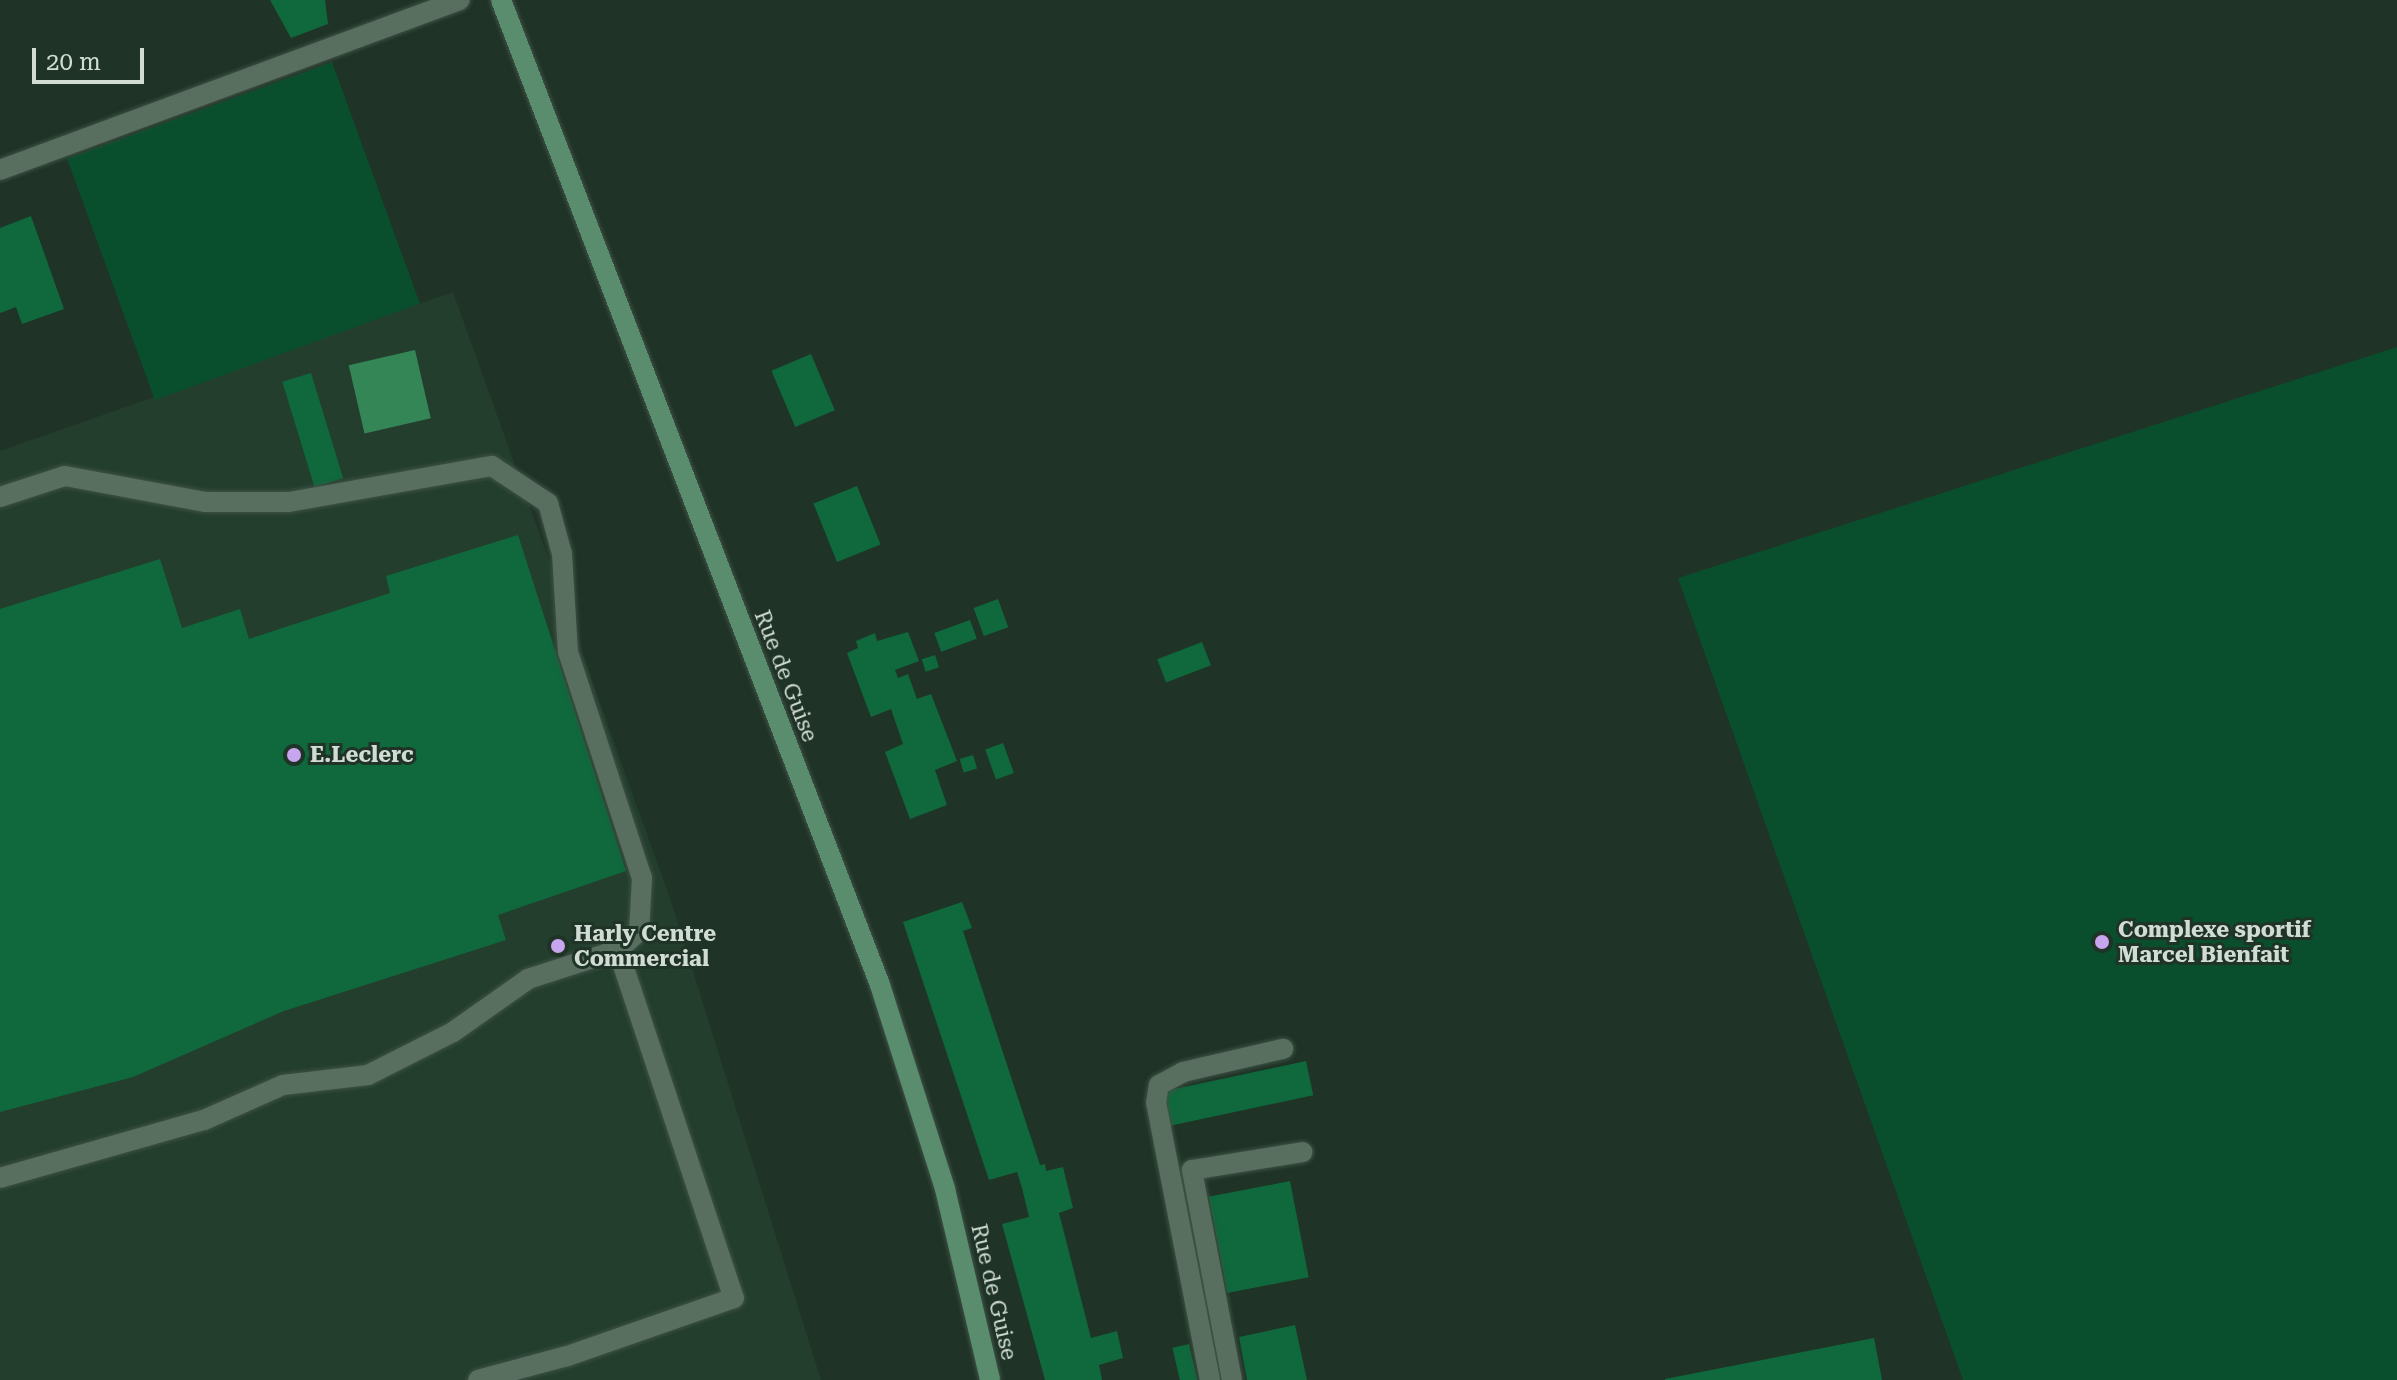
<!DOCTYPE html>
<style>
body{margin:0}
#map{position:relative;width:2397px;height:1380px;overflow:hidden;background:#1f3326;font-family:"Roboto Serif",serif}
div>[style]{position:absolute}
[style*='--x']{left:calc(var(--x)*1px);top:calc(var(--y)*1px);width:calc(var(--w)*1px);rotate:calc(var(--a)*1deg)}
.built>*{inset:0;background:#233e2d}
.green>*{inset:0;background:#0a4f2d;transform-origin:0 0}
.water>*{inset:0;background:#358657;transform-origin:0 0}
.building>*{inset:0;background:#0f693d;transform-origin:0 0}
.roads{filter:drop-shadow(0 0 2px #3f5146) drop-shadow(0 0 2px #3f5146)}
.lane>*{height:20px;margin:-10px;padding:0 10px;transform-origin:10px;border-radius:10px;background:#586f60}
.street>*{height:20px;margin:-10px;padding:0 10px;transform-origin:10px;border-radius:10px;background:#586f60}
.secondary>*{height:20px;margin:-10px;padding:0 10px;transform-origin:10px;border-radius:10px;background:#5a8c6e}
.dots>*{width:22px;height:22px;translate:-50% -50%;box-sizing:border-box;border:4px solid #1f3326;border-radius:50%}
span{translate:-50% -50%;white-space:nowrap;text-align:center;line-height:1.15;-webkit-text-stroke:6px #1f3326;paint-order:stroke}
.street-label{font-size:22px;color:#d0dcd4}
.poi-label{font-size:22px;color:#d0dcd4;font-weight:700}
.left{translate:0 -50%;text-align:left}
.scale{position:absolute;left:32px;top:48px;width:112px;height:36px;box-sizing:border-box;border:4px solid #d0dcd4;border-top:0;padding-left:10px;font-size:24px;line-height:28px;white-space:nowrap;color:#d0dcd4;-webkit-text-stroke:6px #1f3326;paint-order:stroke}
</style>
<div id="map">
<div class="built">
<div style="clip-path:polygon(453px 292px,671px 901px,821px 1380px,0 1380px,0 451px)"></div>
</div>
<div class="green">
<div style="left:332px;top:62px;width:257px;height:282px;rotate:70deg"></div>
<div style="clip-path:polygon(2397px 347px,2397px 1380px,1963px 1380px,1678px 578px)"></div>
</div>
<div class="water">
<div style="left:415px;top:350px;width:70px;height:68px;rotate:77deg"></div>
</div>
<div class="building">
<div style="clip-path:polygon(270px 0,325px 0,328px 24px,291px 38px)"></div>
<div style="clip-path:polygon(31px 216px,64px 309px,22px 324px,16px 307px,0 313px,0 228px)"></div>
<div style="left:811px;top:354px;width:61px;height:43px;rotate:67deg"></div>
<div style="left:311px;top:373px;width:110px;height:30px;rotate:73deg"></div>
<div style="left:857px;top:486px;width:63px;height:47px;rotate:68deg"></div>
<div style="clip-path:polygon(518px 535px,626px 871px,498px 915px,506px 940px,284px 1011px,133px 1077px,0 1112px,0 609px,160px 559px,182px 628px,240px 609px,249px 639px,390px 593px,386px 576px)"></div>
<div style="left:998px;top:599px;width:30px;height:26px;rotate:70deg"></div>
<div style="left:970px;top:620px;width:20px;height:38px;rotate:70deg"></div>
<div style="clip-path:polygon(908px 632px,919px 661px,895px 670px,898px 678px,908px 674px,917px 699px,931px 694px,957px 761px,935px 770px,947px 805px,910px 819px,885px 752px,903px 744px,891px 709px,871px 717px,847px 653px,858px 648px,856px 641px,875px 633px,877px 641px)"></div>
<div style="left:1202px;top:642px;width:25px;height:48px;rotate:69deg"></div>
<div style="left:935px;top:655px;width:13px;height:14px;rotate:72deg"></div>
<div style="left:1003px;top:743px;width:32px;height:19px;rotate:70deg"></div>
<div style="left:973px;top:755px;width:14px;height:14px;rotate:73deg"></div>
<div style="clip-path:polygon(962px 902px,972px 928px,963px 931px,1040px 1165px,1045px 1164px,1046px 1171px,1063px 1167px,1073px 1208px,1059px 1213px,1091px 1338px,1117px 1331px,1123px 1358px,1099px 1365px,1102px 1380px,1045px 1380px,1002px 1224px,1029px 1217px,1022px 1188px,1017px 1172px,989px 1180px,903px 922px)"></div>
<div style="left:1306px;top:1061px;width:35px;height:150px;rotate:78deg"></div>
<div style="left:1290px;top:1181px;width:98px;height:83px;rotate:79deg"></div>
<div style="clip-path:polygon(1295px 1325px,1307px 1380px,1247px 1380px,1239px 1337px)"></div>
<div style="clip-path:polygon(1874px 1338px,1882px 1380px,1665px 1380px,1665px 1379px)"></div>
<div style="left:1189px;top:1344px;width:37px;height:17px;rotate:77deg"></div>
</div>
<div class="roads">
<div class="lane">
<div style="--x:0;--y:497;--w:68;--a:-17.9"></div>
<div style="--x:65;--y:476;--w:142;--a:10.5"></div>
<div style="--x:205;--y:502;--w:84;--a:0"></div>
<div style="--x:289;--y:502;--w:206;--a:-10.1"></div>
<div style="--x:492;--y:466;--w:67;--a:33.5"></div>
<div style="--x:548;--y:503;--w:53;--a:74.6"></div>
<div style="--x:562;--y:554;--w:98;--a:86.5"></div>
<div style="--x:568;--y:652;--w:238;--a:71.9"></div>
<div style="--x:642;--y:878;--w:53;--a:93.2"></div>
<div style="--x:639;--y:931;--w:28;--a:138"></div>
<div style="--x:0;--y:1178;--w:212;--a:-15.9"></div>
<div style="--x:204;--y:1120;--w:86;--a:-23.9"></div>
<div style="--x:283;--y:1085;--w:86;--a:-6.7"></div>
<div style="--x:368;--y:1075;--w:95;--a:-26.8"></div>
<div style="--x:453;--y:1032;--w:92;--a:-35.2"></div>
<div style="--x:528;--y:979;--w:95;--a:-17.9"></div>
<div style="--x:618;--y:950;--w:367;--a:71.6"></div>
<div style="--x:734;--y:1298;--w:177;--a:160.8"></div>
<div style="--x:567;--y:1356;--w:92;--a:164.9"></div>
<div style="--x:1210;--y:1380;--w:282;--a:-101"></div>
<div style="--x:1156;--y:1103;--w:18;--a:-81"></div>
<div style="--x:1159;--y:1085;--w:27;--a:-28"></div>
<div style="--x:1183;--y:1072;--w:103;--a:-13"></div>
<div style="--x:1232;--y:1380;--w:214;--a:-100.8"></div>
<div style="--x:1192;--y:1170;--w:112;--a:-9.2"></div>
</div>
<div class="street">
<div style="--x:0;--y:170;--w:490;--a:-20.3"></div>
</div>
<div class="secondary">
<div style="--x:501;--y:0;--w:1055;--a:68.95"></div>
<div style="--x:880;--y:985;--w:214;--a:72.3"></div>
<div style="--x:945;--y:1189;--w:196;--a:76.7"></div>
</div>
</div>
<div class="dots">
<div style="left:294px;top:755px;background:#c8a6ef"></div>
<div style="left:2102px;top:942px;background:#c8a6ef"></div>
<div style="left:558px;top:946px;background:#c8a6ef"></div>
</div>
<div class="street-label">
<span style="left:786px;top:676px;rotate:69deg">Rue de Guise</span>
<span style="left:994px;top:1292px;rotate:77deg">Rue de Guise</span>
</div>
<div class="poi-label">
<span class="left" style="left:310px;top:755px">E.Leclerc</span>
<span class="left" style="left:2118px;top:942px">Complexe sportif<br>Marcel Bienfait</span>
<span class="left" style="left:574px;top:946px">Harly Centre<br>Commercial</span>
</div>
<div class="scale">20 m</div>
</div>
